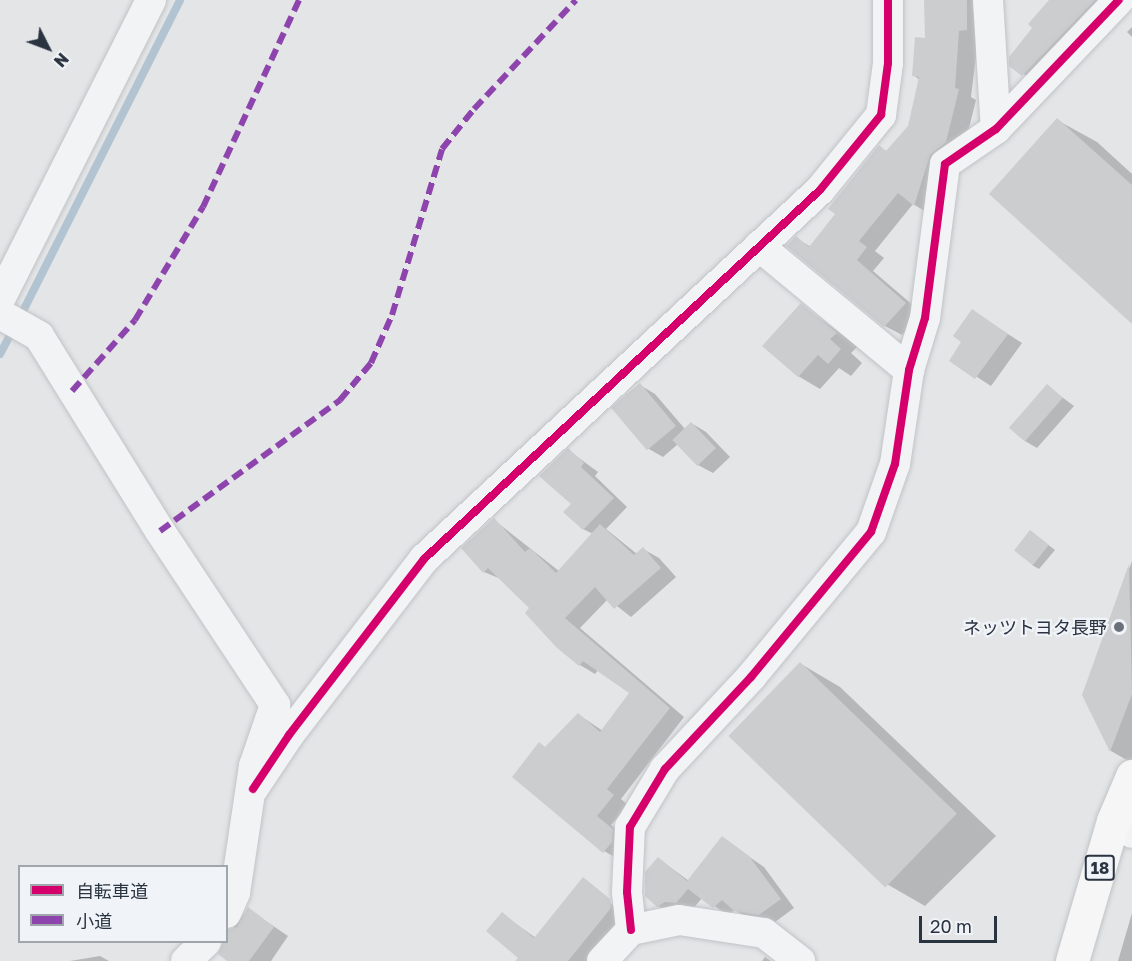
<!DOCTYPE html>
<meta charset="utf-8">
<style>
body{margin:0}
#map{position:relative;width:1132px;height:961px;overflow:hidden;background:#e3e5e7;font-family:"Golos Text","Noto Sans JP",sans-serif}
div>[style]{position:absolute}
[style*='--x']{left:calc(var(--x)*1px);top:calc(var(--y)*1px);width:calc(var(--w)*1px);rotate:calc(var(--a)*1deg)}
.shadow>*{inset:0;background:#0003}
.stream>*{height:8px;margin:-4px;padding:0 4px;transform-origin:4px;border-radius:4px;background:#b2c3d1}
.building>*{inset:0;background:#cbcdcf;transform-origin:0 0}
.roads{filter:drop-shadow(0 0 2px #c1c3c5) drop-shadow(0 0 2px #c1c3c5)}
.minor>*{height:30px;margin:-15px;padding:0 15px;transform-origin:15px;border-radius:15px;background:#f2f3f5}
.trunk>*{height:33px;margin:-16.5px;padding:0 16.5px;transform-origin:16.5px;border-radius:16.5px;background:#f6f6f7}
.quiet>*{height:6px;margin-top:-3px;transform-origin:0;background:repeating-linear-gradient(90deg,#8e44ad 0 12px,transparent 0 18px)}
.cycleway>*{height:8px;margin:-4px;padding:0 4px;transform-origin:4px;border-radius:4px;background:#d6006c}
.dots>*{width:16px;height:16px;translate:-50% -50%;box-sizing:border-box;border:3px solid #f0f3f7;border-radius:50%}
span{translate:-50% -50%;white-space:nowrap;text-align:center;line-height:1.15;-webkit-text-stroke:4.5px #f0f3f7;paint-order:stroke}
.shield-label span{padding:2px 4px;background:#f0f3f7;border:2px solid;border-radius:4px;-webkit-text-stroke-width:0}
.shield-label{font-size:16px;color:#2a3340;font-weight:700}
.poi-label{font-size:18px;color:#2a3340}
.right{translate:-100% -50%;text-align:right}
.legend{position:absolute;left:18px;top:865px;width:210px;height:78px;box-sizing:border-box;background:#f0f3f7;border:2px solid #a1a6ae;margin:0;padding:8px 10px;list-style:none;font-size:18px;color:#2a3340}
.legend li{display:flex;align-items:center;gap:12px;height:30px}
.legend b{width:30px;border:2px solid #a1a6ae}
.north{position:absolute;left:18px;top:18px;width:60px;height:60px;-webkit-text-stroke:4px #f0f3f7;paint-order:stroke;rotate:132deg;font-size:16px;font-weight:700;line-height:24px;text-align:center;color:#2a3340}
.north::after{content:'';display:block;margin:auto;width:21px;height:27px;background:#2a3340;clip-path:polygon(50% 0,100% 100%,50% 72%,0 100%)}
.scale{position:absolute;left:919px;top:916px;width:78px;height:27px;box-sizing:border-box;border:3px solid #2a3340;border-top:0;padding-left:8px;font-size:18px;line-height:21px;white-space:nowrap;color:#2a3340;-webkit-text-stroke:4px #f0f3f7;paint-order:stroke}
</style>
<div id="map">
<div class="shadow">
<div style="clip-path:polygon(926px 0,983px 0,971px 97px,976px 100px,963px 152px,931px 215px,913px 204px,875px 251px,884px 258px,873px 271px,922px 313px,902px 335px,885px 326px,796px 238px,811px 247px,837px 214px,879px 147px,888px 152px,909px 126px,920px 80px,913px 75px,926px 40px)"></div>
<div style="clip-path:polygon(1051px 0,1118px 0,1038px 84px,1011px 65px)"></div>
<div style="clip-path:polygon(1132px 27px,1132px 37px,1127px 32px)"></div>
<div style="clip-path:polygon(1057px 120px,1097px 142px,1132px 174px,1132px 322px)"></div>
<div style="clip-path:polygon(801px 305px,858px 346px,851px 353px,862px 363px,851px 376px,839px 368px,820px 389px,798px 376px)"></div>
<div style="clip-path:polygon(972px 311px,1022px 343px,991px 386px,951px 360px,963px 341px)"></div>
<div style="clip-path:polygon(640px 385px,655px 394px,685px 429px,691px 423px,706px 432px,730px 457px,713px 473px,698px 465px,678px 444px,663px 457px,649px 449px)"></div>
<div style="clip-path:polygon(1047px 386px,1074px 406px,1037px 448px,1025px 441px)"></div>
<div style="clip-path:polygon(568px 450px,598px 472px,595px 476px,627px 507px,606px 529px,637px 554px,643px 549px,659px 558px,676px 577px,631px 617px,608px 599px,580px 628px,684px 717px,621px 799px,628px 805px,611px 825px,628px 839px,620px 860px,604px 851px,546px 748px,579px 715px,603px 731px,631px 693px,598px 670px,595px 674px,580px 665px,531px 608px,501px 579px,484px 572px,494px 520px,559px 571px,593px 534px,583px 529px,573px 504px)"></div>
<div style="clip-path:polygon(1031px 532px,1055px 550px,1039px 569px,1032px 565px)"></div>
<div style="clip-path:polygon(1132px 561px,1132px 763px,1111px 751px,1084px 695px)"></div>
<div style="clip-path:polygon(801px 664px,840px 687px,996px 836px,925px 906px,885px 883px,734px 738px)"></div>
<div style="clip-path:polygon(722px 838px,764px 867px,794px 908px,775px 922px,750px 919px,735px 910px,728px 915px,702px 898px,691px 911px,673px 914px,658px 906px,659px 859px,689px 881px)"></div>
<div style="clip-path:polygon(583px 879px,626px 917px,588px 961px,524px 961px,502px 914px,536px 938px)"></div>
<div style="clip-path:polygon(248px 909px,288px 936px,271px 961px,230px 961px,223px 942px)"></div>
<div style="clip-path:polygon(1132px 913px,1132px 961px,1118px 961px)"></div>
<div style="clip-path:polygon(100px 956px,109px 961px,70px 961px)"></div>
<div style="clip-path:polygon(765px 957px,771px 961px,762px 961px)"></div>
</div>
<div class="stream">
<div style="--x:20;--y:317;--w:355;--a:-63.2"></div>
<div style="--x:0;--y:354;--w:30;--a:-62"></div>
</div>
<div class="building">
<div style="clip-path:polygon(924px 0,967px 0,967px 30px,959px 31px,955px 88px,959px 89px,946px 142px,930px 155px,914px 206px,898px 193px,859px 241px,867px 247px,857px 260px,906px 303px,884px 327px,786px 246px,796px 236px,809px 247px,835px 214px,828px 209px,879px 145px,886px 151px,908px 126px,919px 77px,912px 76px,915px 37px,925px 38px)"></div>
<div style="clip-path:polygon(1049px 0,1095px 0,1022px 76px,1009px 66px,1009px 57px,1032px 28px,1028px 24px)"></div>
<div style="clip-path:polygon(1057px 118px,1132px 185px,1132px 324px,989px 194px)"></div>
<div style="clip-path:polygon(801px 303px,837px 333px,830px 339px,841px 349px,828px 364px,818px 355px,798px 377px,762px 346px)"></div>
<div style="clip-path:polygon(972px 309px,1008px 334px,975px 379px,949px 361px,961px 342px,953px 336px)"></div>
<div style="left:640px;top:383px;width:56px;height:38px;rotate:50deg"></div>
<div style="left:1047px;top:384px;width:21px;height:58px;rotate:41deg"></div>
<div style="left:691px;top:422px;width:36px;height:26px;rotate:46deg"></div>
<div style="clip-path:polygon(568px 448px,584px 463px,581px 467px,614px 498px,583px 530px,563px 512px,571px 504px,539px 476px)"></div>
<div style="clip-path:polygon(494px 518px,525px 552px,530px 548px,556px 573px,600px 524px,634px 555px,643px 547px,661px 568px,614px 609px,595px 587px,565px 618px,670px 708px,607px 789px,614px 795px,597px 816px,613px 829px,612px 842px,603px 853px,512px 777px,539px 742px,545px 747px,578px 713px,600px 732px,629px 693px,583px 661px,579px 666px,556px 647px,525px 613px,529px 608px,488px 568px,483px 573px,461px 548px)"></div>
<div style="left:1030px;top:530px;width:24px;height:26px;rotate:38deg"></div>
<div style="clip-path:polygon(1129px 564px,1132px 694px,1110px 752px,1082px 695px)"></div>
<div style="left:800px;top:662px;width:218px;height:103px;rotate:44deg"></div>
<div style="clip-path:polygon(722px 836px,749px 856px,781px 899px,759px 915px,734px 911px,722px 900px,713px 908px,688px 889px,676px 903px,665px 902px,657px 907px,645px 896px,645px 872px,658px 857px,687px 881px)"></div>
<div style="clip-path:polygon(583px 877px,610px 899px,611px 908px,568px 961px,515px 961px,518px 958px,486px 931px,502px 912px,534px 938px)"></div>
<div style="clip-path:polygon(248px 907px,274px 927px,249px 961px,227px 961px,218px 954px,223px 942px,226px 942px,226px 930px,237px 927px)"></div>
</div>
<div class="roads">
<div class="minor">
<div style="--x:988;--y:0;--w:129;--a:86.5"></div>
<div style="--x:759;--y:246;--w:195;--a:39.6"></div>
<div style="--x:0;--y:299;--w:335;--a:-63.2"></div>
<div style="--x:0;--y:314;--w:45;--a:29.4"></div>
<div style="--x:39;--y:336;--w:229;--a:58.2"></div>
<div style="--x:160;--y:531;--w:209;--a:56.5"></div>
<div style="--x:275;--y:705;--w:65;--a:109"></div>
<div style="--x:254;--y:766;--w:128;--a:98.5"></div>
<div style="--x:235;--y:893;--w:22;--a:114"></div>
<div style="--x:253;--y:789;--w:65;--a:-56.3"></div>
<div style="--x:289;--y:735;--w:222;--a:-52.5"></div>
<div style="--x:424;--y:559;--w:541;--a:-42.98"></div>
<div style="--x:820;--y:190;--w:97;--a:-50.9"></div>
<div style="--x:881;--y:115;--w:52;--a:-82.3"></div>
<div style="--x:888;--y:63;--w:63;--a:-90"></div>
<div style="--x:1113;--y:821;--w:22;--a:32"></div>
<div style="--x:631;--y:930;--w:38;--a:-96"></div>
<div style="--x:627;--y:892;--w:65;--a:-87.4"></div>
<div style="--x:630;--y:827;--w:68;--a:-58.9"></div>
<div style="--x:665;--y:769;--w:126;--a:-46.9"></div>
<div style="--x:751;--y:677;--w:188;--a:-50.4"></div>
<div style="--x:871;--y:532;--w:72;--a:-70.6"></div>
<div style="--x:895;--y:464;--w:95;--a:-81.5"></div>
<div style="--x:909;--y:370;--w:54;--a:-72.9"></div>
<div style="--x:925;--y:318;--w:155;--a:-82.6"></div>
<div style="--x:945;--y:164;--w:62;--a:-34.5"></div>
<div style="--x:996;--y:129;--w:178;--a:-46.4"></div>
<div style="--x:186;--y:961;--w:28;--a:-44"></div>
<div style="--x:602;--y:961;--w:42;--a:-46.9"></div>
<div style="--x:631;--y:930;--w:49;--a:-11.8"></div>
<div style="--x:679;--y:920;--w:86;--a:8.7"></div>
<div style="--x:764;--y:933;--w:46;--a:37.9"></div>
</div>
<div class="trunk">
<div style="--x:1072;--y:961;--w:146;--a:-73.7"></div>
<div style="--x:1113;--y:821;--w:49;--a:-67.1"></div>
</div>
</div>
<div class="quiet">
<div style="--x:72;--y:391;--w:95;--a:-48.4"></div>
<div style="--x:135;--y:320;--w:132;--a:-59"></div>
<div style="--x:203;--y:207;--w:228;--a:-65.1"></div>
<div style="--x:160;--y:531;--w:223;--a:-36"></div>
<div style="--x:340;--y:400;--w:48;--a:-50"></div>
<div style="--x:371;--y:363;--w:52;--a:-66.4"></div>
<div style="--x:392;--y:315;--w:173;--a:-73.2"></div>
<div style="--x:442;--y:149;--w:51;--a:-51.3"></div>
<div style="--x:474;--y:109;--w:149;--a:-46.9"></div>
</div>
<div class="cycleway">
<div style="--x:253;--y:789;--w:65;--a:-56.3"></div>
<div style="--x:289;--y:735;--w:222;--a:-52.5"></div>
<div style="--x:424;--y:559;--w:541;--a:-42.98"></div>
<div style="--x:820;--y:190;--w:97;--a:-50.9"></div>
<div style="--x:881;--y:115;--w:52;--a:-82.3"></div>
<div style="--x:888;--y:63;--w:63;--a:-90"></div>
<div style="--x:631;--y:930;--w:38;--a:-96"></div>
<div style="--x:627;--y:892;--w:65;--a:-87.4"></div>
<div style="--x:630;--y:827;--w:68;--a:-58.9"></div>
<div style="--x:665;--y:769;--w:126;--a:-46.9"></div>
<div style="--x:751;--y:677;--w:188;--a:-50.4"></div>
<div style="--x:871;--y:532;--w:72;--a:-70.6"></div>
<div style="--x:895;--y:464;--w:95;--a:-81.5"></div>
<div style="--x:909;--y:370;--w:54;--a:-72.9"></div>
<div style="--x:925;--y:318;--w:155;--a:-82.6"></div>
<div style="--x:945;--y:164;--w:62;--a:-34.5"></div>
<div style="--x:996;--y:129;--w:178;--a:-46.4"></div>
</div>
<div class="dots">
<div style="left:1119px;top:627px;background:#6b717a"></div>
</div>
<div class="shield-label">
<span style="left:1100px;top:868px">18</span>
</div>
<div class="poi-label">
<span class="right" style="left:1107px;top:627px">ネッツトヨタ長野</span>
</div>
<ul class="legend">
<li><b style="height:8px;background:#d6006c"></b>自転車道</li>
<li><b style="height:8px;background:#8e44ad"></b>小道</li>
</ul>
<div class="north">N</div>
<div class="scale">20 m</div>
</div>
